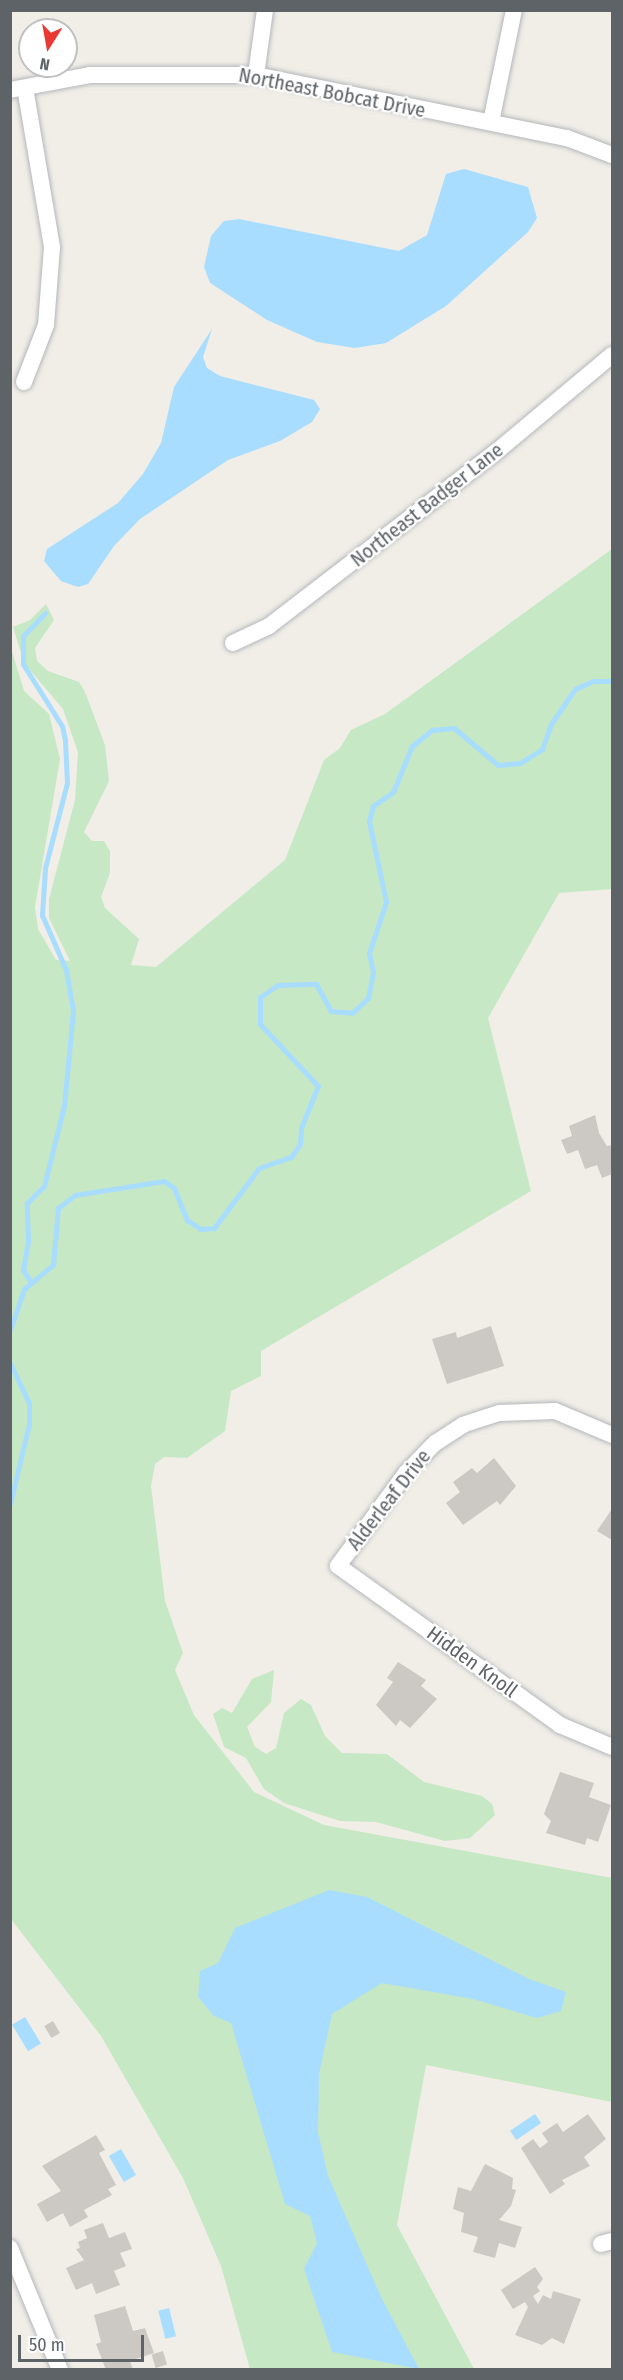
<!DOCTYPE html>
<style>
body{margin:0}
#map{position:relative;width:623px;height:2380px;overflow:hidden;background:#f0eee7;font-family:"Fira Sans Condensed",sans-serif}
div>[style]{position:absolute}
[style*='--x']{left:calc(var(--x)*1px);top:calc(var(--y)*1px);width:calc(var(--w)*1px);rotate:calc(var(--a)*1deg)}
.green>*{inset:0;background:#c6e8c4}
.water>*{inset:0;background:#a8ddff;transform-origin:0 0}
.stream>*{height:5px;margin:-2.5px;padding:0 2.5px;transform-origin:2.5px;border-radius:2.5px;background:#a8ddff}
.building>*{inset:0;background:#ccc9c4;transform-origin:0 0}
.roads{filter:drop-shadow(0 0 2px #b4b7bb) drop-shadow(0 0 2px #b4b7bb)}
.minor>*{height:16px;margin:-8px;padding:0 8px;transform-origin:8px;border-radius:8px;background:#fff}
span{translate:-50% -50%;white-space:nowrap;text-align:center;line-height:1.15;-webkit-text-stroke:4.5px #fff;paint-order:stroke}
.street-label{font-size:20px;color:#5e6367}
.frame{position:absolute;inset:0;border:12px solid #5e6367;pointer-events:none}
.north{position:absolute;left:18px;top:18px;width:60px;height:60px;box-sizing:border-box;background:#fff;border:2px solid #bfc1c2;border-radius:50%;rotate:191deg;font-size:16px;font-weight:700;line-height:24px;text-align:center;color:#5e6367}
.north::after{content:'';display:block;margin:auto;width:21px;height:27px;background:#ea3933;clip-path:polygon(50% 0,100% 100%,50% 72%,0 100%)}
.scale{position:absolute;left:18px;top:2335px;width:126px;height:27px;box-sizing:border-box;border:3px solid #5e6367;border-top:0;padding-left:8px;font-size:18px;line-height:21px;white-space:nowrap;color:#5e6367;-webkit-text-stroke:4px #fff;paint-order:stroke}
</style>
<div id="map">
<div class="green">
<div style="clip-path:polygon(612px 549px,612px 889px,559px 893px,488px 1018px,531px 1191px,261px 1351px,261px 1376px,231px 1391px,225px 1431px,187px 1458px,164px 1457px,155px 1464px,151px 1486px,165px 1601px,183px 1653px,175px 1670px,194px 1715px,254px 1792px,324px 1825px,612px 1878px,612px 2102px,426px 2065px,397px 2225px,474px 2369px,250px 2369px,221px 2266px,183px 2178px,101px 2036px,11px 1919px,10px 645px,24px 691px,49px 714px,60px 759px,35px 907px,38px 929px,56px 960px,70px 961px,49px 918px,49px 899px,75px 800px,78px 752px,63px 709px,24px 663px,13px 627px,30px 620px,46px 604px,54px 620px,35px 648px,37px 661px,48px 671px,79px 682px,85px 692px,105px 745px,109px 781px,84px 832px,92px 841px,104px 841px,110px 851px,110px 873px,101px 897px,105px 908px,139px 939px,131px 965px,156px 967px,285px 860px,324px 760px,340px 748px,351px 730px,385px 714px)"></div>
<div style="clip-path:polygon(274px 1670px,271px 1702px,247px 1727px,255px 1747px,266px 1754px,276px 1748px,284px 1713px,301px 1699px,311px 1705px,325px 1736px,342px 1753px,387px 1754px,424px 1782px,482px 1796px,492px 1804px,495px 1815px,470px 1838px,445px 1841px,376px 1822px,340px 1821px,284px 1803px,264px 1789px,246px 1758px,224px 1747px,213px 1714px,222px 1708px,232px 1713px,252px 1679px)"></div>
</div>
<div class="water">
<div style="clip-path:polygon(464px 169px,528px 187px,537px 218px,528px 232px,446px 306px,386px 343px,355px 348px,317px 342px,267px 320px,210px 283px,204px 267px,211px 236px,224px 221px,239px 219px,399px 251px,427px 235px,446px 174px)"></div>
<div style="clip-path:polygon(212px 329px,203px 357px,207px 368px,220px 376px,314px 400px,320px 409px,312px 422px,280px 441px,228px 460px,140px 519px,114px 546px,88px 584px,78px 587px,61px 581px,44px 561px,47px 549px,118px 503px,143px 474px,161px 443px,174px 387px)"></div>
<div style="clip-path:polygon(329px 1890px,367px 1897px,529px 1979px,566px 1992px,561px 2011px,537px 2018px,473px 1999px,382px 1983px,332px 2014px,319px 2074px,318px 2132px,328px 2176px,381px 2297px,419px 2369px,332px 2352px,304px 2269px,317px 2243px,310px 2216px,285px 2204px,231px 2023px,214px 2016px,198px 1997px,200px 1971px,218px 1963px,235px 1928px)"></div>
<div style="left:25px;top:2017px;width:31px;height:15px;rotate:59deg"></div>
<div style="left:535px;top:2114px;width:11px;height:30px;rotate:56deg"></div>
<div style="left:121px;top:2149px;width:30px;height:14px;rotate:60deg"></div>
<div style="left:169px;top:2308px;width:29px;height:11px;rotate:76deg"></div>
</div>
<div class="stream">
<div style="--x:30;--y:1281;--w:13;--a:-122"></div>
<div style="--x:23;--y:1270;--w:29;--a:-80"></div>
<div style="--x:28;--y:1241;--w:38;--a:-92"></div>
<div style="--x:27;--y:1203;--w:24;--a:-45"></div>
<div style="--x:44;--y:1186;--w:82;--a:-76"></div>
<div style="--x:64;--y:1106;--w:95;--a:-84.6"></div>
<div style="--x:73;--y:1011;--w:42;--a:-99.7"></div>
<div style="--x:66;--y:970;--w:60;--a:-113.6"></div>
<div style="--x:42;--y:915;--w:47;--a:-86.3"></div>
<div style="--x:45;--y:868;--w:88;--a:-75.5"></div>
<div style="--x:67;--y:783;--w:43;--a:-92.7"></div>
<div style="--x:65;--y:740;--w:14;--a:-102"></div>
<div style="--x:62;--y:726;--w:73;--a:-122.2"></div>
<div style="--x:23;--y:664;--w:28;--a:-90"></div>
<div style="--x:23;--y:636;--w:32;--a:-46"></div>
<div style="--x:10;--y:1330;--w:43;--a:-71.1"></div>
<div style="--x:24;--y:1289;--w:38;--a:-40"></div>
<div style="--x:53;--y:1265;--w:57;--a:-85"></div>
<div style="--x:58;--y:1208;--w:21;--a:-37"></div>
<div style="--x:75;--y:1195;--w:90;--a:-8.9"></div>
<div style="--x:164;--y:1181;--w:12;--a:35"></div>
<div style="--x:174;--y:1188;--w:35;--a:68"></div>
<div style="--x:187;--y:1220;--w:17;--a:33"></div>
<div style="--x:201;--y:1229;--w:13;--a:-4"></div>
<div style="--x:214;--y:1228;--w:75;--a:-53.1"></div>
<div style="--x:259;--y:1168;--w:34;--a:-19"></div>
<div style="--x:291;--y:1157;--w:16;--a:-55"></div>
<div style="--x:300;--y:1144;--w:16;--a:-86"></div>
<div style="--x:301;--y:1128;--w:45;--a:-68"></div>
<div style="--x:318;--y:1086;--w:85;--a:-133.1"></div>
<div style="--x:260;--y:1024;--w:27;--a:-90"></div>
<div style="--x:260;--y:997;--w:22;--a:-34"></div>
<div style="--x:278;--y:985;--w:38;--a:-2"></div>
<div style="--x:316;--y:984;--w:31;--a:61"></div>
<div style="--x:331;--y:1011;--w:21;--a:5"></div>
<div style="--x:352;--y:1013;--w:22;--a:-43"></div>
<div style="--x:368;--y:998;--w:26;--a:-79"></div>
<div style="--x:373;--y:972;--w:19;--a:-102"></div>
<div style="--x:369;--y:953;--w:54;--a:-71.6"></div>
<div style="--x:386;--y:902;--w:83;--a:-101.9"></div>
<div style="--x:369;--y:821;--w:16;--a:-75"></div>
<div style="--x:373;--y:806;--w:24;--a:-35"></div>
<div style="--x:393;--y:792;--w:50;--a:-67.6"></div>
<div style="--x:412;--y:746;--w:26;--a:-39"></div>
<div style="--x:432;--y:730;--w:22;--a:-5"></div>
<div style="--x:454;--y:728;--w:57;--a:40.1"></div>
<div style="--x:498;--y:765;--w:22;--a:-5"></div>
<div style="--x:520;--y:763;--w:26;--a:-32"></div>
<div style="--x:542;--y:749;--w:27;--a:-70"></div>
<div style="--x:551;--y:724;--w:42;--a:-55.6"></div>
<div style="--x:575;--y:689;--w:20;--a:-24"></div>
<div style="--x:593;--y:681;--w:19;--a:0"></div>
<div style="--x:10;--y:1363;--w:44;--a:64.6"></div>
<div style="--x:29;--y:1403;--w:21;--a:90"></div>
<div style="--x:29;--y:1424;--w:82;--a:103.4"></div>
</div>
<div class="building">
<div style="clip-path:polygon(595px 1115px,599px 1133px,607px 1146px,612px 1145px,612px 1174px,602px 1178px,597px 1165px,585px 1169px,578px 1150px,567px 1154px,561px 1140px,572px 1136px,569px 1126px)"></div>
<div style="clip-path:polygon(491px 1326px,504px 1366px,447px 1384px,432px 1339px,456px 1332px,457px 1338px)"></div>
<div style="clip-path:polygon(494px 1458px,516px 1486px,500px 1505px,497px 1501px,463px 1525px,446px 1503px,460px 1492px,453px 1482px,472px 1468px,477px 1473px)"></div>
<div style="clip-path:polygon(612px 1509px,612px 1540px,597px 1531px)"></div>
<div style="clip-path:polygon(398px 1662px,426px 1680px,421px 1686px,437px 1699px,410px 1728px,400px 1720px,396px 1726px,376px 1705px,393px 1682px,387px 1678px)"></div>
<div style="clip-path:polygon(560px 1772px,594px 1783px,589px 1797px,611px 1805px,598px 1842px,587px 1838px,585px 1845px,546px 1833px,551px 1821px,544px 1814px)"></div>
<div style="left:53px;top:2021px;width:14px;height:10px;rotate:60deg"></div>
<div style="clip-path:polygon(588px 2114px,606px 2139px,584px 2157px,590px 2166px,562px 2180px,565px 2184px,550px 2194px,521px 2148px,533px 2139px,540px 2148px,548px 2142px,542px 2133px,557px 2123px,563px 2132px)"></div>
<div style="clip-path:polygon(96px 2135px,105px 2150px,99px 2153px,116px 2185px,108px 2189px,112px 2195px,84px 2210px,88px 2217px,70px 2227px,63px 2213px,47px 2222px,37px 2204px,61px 2191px,42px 2166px)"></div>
<div style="clip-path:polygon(485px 2164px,513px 2178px,512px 2189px,516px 2190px,511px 2206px,499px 2220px,522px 2227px,515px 2248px,499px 2243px,495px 2258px,473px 2252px,478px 2237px,461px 2232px,464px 2213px,453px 2209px,458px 2187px,471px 2191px)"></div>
<div style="clip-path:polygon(103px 2223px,109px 2238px,125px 2232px,132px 2249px,120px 2253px,126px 2266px,114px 2271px,120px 2285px,96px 2294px,92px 2283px,76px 2290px,66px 2268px,84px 2260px,76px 2249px,80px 2248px,78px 2242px,87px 2238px,84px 2230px)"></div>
<div style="clip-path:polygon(535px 2267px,543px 2279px,537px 2287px,540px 2291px,533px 2296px,538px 2304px,543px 2295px,551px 2299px,553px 2291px,581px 2299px,564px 2344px,552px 2338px,542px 2345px,515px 2335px,528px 2307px,525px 2302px,513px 2309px,501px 2290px)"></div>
<div style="clip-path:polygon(125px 2306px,133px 2331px,145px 2328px,154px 2353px,130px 2361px,133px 2370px,106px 2370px,96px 2344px,101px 2342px,94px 2315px)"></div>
<div style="left:163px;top:2351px;width:14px;height:12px;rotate:73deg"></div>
</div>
<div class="roads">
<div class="minor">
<div style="--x:256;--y:75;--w:66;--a:-82.1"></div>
<div style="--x:10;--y:90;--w:81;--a:-10.6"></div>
<div style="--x:90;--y:75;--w:166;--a:0"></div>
<div style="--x:256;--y:75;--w:317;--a:11.5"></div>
<div style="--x:567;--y:138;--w:48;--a:20.7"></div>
<div style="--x:491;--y:122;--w:114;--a:-78.4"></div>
<div style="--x:24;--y:382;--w:61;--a:-68.9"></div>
<div style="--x:46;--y:325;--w:78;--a:-85.6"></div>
<div style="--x:52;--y:247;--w:161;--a:-99.6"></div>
<div style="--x:233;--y:643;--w:40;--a:-25"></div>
<div style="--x:269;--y:626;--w:286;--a:-37.5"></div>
<div style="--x:496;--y:452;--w:151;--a:-39.9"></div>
<div style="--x:612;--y:1435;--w:62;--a:-157.2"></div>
<div style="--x:555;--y:1411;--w:56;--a:178"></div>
<div style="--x:499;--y:1413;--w:38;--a:162"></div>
<div style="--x:463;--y:1425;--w:33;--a:147"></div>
<div style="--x:435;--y:1443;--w:42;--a:134"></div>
<div style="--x:406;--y:1473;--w:115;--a:126.2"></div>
<div style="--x:338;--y:1566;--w:273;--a:35.6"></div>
<div style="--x:560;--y:1725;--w:56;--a:22.9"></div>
<div style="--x:601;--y:2244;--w:11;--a:-15"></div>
<div style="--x:10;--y:2248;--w:132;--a:67.7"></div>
</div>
</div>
<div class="street-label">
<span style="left:332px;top:93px;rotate:11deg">Northeast Bobcat Drive</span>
<span style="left:427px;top:505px;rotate:-38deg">Northeast Badger Lane</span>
<span style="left:389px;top:1500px;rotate:-52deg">Alderleaf Drive</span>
<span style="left:472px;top:1662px;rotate:36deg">Hidden Knoll</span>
</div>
<div class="frame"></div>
<div class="north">N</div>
<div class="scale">50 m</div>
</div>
